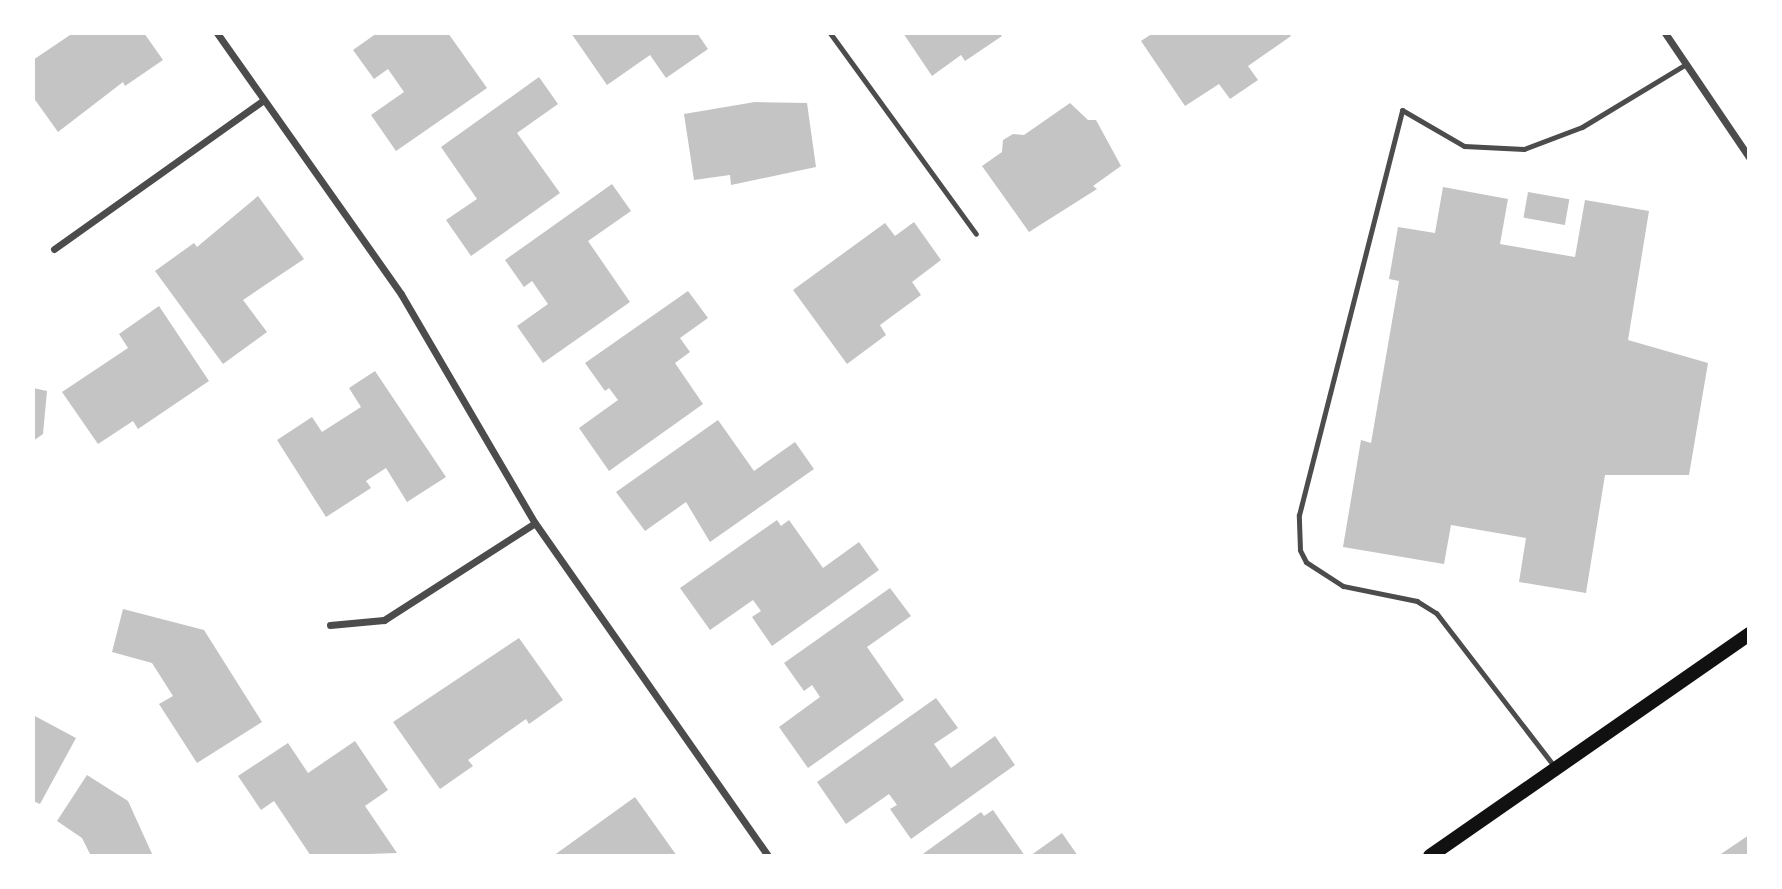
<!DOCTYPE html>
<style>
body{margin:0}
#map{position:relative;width:1782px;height:889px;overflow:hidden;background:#fff;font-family:"Asap Condensed",sans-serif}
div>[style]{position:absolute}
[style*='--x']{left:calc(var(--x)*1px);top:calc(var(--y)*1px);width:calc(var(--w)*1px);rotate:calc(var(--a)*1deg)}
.building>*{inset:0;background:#c4c4c4;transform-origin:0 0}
.service>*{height:5px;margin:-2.5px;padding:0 2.5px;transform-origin:2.5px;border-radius:2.5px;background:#4c4c4c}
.minor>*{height:7px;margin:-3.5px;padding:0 3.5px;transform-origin:3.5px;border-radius:3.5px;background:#4c4c4c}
.secondary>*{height:14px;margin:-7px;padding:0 7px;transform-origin:7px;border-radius:7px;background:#111}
span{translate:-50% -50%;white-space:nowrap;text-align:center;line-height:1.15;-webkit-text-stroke:7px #fff;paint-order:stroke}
.frame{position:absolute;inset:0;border:35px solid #fff;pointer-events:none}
</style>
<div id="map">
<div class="building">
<div style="clip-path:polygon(73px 33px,144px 33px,163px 60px,125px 86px,123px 82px,58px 132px,33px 97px,33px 60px)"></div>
<div style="clip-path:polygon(377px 33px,448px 33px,487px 88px,396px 151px,371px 115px,404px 92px,388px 69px,374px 79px,353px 50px)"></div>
<div style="clip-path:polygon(571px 33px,697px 33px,708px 49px,666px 78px,650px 55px,607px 85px)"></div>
<div style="clip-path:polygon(903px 33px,1000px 33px,1002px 36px,965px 61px,961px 55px,932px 76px)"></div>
<div style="clip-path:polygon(1153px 33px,1289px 33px,1291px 36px,1248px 66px,1258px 80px,1230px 99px,1219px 84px,1185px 106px,1141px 41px)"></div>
<div style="clip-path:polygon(539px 77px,558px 104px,517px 133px,560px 193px,471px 256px,446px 220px,477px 199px,441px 147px)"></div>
<div style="clip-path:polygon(755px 102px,807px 103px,816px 167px,731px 185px,730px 175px,694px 180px,684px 114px)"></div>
<div style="clip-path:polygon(1070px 103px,1088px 120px,1096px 120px,1121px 166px,1093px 186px,1097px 189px,1029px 232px,982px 166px,1002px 152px,1003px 140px,1013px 134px,1024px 135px)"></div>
<div style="clip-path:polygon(612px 184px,631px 211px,588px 241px,630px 302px,543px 363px,517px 326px,548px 304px,532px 281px,524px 287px,505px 260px)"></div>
<div style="clip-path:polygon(1443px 187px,1508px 199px,1500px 244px,1575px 257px,1585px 200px,1649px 211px,1628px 340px,1708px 363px,1689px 475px,1605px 475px,1586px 593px,1519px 582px,1526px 538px,1451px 525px,1444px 564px,1343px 547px,1361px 440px,1371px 443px,1399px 281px,1389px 279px,1398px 227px,1435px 233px)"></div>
<div style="left:1528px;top:192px;width:42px;height:26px;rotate:10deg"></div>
<div style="clip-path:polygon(258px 196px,304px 259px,243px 300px,267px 332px,223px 364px,155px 271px,194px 243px,197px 247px)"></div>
<div style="clip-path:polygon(914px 222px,941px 260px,912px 282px,921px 295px,880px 325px,886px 335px,847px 364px,793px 290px,885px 223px,895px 236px)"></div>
<div style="clip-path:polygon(688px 291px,708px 318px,680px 338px,690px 352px,675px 363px,703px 404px,609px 471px,579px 428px,618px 400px,609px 388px,605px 391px,585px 363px)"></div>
<div style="clip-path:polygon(159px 306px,209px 381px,138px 429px,133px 421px,98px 444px,62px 392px,128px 348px,119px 334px)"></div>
<div style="clip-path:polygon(375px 371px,446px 477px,407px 502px,386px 468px,366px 481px,371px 488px,326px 517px,277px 440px,312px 417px,322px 432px,361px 407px,349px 388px)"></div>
<div style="clip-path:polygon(33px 388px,47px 391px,43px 434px,33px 441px)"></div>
<div style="clip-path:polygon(718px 420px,754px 471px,795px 442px,814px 469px,710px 542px,686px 502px,645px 531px,616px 492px)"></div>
<div style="clip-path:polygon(777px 520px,781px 526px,789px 520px,823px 568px,859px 542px,879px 570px,772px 646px,752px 617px,761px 611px,753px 600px,710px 630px,680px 588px)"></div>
<div style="clip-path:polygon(890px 588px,911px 616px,867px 647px,904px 700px,808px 768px,779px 727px,820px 697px,812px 685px,804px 691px,784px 663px)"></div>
<div style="clip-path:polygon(123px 609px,204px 630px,262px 722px,197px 763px,159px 704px,173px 696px,152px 663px,112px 652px)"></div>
<div style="clip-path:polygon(519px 638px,563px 700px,529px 724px,526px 719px,468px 760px,473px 766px,440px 789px,393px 722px)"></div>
<div style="clip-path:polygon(936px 698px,958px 728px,934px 744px,951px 768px,995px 736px,1015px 765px,911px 839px,890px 809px,897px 805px,889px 794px,846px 824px,817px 782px)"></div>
<div style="clip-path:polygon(33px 715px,76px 738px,40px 804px,33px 801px)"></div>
<div style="clip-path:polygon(355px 741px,388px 790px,365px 806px,397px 853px,311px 856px,274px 801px,261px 810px,238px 776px,288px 743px,308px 773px)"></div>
<div style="clip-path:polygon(87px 775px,128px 801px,153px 856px,91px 856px,82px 838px,57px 821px)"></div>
<div style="clip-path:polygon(635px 797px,677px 856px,553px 856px)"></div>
<div style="clip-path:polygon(993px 810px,1025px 856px,920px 856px,981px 812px,984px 816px)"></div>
<div style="clip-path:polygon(1062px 833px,1078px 856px,1030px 856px)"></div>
<div style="clip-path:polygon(1749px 835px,1749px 856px,1718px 856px)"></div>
</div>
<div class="service">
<div style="--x:830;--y:33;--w:248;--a:54"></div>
<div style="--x:1554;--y:766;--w:193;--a:-127.6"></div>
<div style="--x:1436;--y:613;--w:22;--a:-148"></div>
<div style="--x:1417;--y:601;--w:76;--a:-168.5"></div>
<div style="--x:1343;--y:586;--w:44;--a:-147"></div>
<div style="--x:1306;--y:562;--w:13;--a:-117"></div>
<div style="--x:1300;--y:550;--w:35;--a:-92"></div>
<div style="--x:1299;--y:515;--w:418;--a:-75.7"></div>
<div style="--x:1402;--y:110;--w:72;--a:30.1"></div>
<div style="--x:1464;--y:146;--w:60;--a:2.9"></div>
<div style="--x:1524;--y:149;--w:62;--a:-20.8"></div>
<div style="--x:1582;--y:127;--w:122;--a:-31.2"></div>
</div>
<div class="minor">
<div style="--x:217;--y:33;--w:319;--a:54.8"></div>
<div style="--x:401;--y:294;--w:265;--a:59.7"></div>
<div style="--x:535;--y:523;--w:406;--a:55"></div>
<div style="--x:1665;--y:33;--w:150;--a:55.9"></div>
<div style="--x:54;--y:249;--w:257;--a:-35.4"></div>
<div style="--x:330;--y:625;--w:54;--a:-5.3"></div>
<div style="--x:384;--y:620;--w:179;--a:-32.7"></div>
</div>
<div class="secondary">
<div style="--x:1430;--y:856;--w:389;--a:-34.8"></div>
</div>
<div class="frame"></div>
</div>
